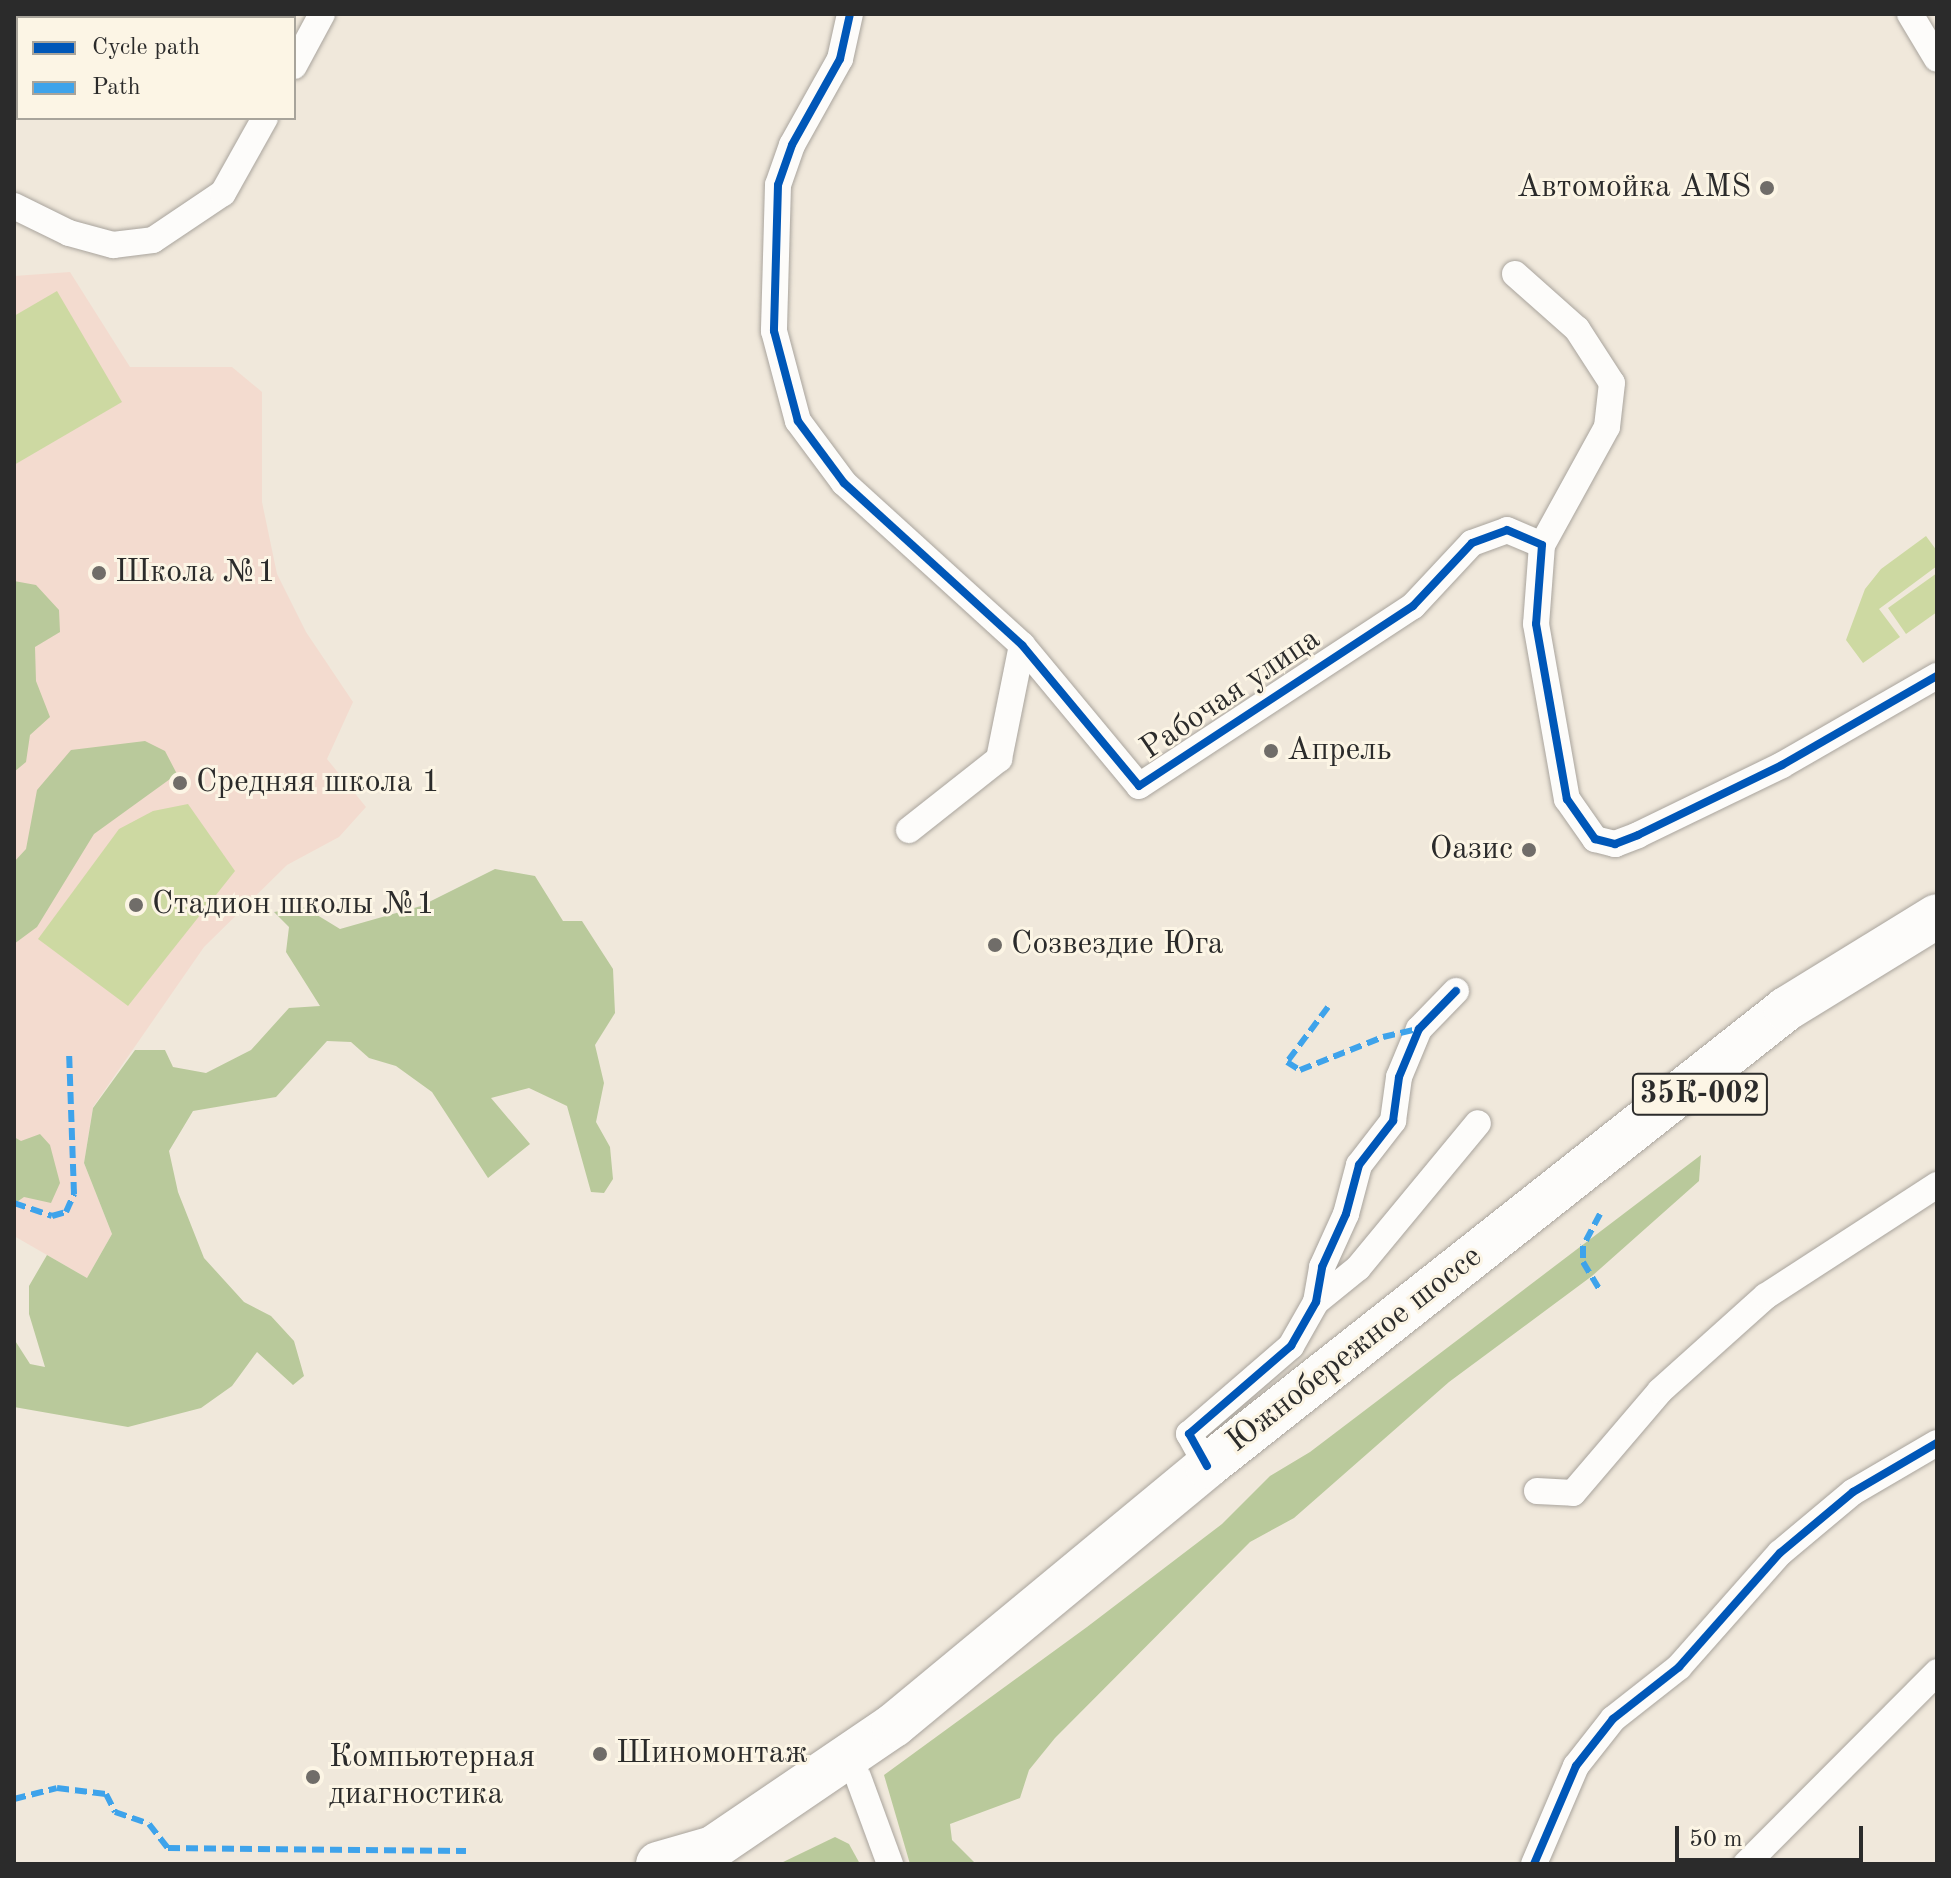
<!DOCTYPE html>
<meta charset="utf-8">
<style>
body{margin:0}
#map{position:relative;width:1951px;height:1878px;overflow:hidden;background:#f0e8db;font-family:"Old Standard TT",serif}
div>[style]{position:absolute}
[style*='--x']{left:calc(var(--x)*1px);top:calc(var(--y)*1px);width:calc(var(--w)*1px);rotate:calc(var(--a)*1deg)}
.built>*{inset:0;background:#f3dbcf}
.green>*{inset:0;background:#cdd9a2}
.forest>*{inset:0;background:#b9c99b}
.roads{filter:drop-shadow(0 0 2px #a9a49d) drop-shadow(0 0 2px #a9a49d)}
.street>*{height:26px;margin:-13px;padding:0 13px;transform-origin:13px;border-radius:13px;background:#fdfcfa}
.highway>*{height:44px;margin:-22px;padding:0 22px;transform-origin:22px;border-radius:22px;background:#fdfcfa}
.quiet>*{height:6px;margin-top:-3px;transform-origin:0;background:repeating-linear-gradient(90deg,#3ea3eb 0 12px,transparent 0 18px)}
.cycleway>*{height:8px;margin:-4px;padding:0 4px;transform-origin:4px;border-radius:4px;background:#0057b8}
.dots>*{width:22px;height:22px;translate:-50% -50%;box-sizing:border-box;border:4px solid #fcf5e5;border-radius:50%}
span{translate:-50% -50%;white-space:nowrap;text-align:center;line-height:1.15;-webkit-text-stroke:6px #fcf5e5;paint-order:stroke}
.shield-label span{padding:2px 6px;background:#fcf5e5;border:2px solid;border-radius:6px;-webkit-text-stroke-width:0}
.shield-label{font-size:30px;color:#2b2b2b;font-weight:700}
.poi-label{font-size:32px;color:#2b2b2b}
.right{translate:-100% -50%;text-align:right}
.left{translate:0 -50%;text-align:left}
.street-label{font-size:32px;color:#2b2b2b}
.frame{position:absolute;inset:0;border:16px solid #2b2b2b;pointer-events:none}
.legend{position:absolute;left:16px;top:16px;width:280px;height:104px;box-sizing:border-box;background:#fcf5e5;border:2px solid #a8a49b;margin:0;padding:10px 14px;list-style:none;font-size:24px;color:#2b2b2b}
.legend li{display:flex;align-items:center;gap:16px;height:40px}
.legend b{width:40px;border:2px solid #a8a49b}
.scale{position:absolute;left:1675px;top:1826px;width:188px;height:36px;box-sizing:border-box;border:4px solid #2b2b2b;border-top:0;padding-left:10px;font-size:24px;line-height:28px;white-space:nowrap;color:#2b2b2b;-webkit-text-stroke:6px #fcf5e5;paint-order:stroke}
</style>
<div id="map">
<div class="built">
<div style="clip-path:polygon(70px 272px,130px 367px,232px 367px,262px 392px,262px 502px,277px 574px,306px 632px,353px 702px,327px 759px,366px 807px,339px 837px,287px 865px,204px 947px,93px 1107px,84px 1163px,112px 1234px,87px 1278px,14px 1236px,14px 276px)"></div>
</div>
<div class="green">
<div style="clip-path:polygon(57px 291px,122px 402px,14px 465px,14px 316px)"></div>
<div style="clip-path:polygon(1926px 536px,1937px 551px,1937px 566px,1879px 609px,1900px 637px,1863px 663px,1846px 640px,1865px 589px,1881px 569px)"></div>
<div style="clip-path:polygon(1937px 573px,1937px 612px,1906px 634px,1888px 608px)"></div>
<div style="clip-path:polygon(188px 804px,235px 871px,128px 1006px,38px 939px,119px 829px,153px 811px)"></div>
</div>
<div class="forest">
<div style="clip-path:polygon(14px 581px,36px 585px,59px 610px,60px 632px,35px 647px,36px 681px,50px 717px,30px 735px,26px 762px,14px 772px)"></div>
<div style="clip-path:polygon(145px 741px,165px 751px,177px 774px,94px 834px,37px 927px,14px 944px,14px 862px,26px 849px,37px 790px,71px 750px)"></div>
<div style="clip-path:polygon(495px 869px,535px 876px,563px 921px,582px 921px,613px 969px,615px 1013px,595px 1045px,604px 1083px,596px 1122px,610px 1147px,613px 1179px,604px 1193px,591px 1192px,567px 1106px,529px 1088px,491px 1098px,530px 1144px,488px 1178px,432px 1092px,396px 1066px,369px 1058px,351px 1042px,327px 1041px,276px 1097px,193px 1111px,169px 1151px,178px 1192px,204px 1258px,244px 1302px,271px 1316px,294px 1341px,304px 1376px,293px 1385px,257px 1352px,232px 1386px,201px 1408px,128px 1427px,14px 1407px,14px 1339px,30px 1364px,45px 1367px,29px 1314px,29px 1286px,47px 1255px,87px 1278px,112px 1234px,84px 1163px,93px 1108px,135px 1050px,165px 1050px,173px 1067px,206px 1073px,251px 1050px,289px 1008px,320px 1006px,286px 952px,289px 927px,274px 912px,304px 907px,340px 929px,421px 906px)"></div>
<div style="clip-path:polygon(40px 1134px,50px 1145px,60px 1183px,51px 1203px,24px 1197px,14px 1204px,14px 1137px,21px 1141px)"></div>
<div style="clip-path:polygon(1701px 1155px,1699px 1181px,1592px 1276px,1449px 1382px,1294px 1518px,1250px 1542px,1055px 1738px,1029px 1770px,1020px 1798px,950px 1824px,952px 1840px,976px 1864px,910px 1864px,884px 1775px,1087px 1627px,1222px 1524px,1270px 1476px,1310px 1452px)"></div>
<div style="clip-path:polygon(835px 1837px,849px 1844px,860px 1864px,779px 1864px)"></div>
</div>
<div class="roads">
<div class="street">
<div style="--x:32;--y:14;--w:4;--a:76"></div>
<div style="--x:850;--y:14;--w:46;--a:102.5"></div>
<div style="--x:840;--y:59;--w:98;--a:119.2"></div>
<div style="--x:792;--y:145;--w:42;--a:109.3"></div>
<div style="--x:778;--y:185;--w:146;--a:91.6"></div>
<div style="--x:774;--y:331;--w:93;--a:75.1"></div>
<div style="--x:798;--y:421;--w:77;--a:53.4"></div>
<div style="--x:844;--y:483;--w:241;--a:42.3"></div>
<div style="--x:1022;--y:645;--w:183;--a:50.3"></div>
<div style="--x:1139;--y:786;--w:328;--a:-33.3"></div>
<div style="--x:1413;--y:606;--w:86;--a:-46.9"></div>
<div style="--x:1472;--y:543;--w:37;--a:-20"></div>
<div style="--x:1507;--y:530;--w:38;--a:23"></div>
<div style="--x:1542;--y:545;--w:79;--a:94.3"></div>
<div style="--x:1536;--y:624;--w:178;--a:80"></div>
<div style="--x:1567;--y:799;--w:49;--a:55"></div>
<div style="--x:1595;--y:839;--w:21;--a:14"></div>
<div style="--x:1615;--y:844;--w:25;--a:-21"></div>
<div style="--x:1638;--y:835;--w:160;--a:-25.9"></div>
<div style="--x:1782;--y:765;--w:179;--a:-29.9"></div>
<div style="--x:1910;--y:14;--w:52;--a:59"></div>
<div style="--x:101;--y:18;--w:7;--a:-34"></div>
<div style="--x:294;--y:66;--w:59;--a:-61.7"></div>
<div style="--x:14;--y:206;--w:61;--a:26.1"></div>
<div style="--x:69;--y:233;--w:46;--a:15.3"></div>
<div style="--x:113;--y:245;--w:40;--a:-7.1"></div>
<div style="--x:153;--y:240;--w:84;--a:-33.9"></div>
<div style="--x:223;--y:193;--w:86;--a:-60.8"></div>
<div style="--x:1515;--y:274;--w:83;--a:41.6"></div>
<div style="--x:1577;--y:329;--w:64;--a:57.1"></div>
<div style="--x:1612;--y:383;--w:44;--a:96.5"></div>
<div style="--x:1607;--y:427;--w:135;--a:118.8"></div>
<div style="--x:909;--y:830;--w:115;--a:-38.3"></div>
<div style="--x:999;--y:759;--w:116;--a:-78.6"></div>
<div style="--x:1316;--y:1302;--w:54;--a:-39"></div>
<div style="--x:1358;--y:1268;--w:188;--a:-50.4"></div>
<div style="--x:1207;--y:1466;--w:37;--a:-119"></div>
<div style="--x:1189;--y:1434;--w:135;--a:-40.8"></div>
<div style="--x:1291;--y:1346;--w:51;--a:-60.4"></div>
<div style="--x:1316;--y:1302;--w:36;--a:-80"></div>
<div style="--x:1322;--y:1267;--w:58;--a:-65.6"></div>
<div style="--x:1346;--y:1214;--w:51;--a:-75.1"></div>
<div style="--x:1359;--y:1165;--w:56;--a:-52.3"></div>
<div style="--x:1393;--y:1121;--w:44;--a:-82.2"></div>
<div style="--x:1399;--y:1077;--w:52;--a:-67.4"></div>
<div style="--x:1419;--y:1029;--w:53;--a:-45.8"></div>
<div style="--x:1537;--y:1491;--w:36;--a:3"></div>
<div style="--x:1573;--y:1493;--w:134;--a:-49.5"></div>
<div style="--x:1660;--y:1391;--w:142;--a:-41.9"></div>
<div style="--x:1766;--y:1296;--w:204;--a:-33"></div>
<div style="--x:858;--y:1777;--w:93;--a:69.8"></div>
<div style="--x:1534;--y:1864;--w:107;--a:-66.8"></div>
<div style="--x:1576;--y:1766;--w:60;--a:-51.8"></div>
<div style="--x:1613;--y:1719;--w:84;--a:-38.2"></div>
<div style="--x:1679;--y:1667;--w:152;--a:-48.5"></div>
<div style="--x:1780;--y:1553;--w:95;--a:-39.9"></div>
<div style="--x:1853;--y:1492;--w:97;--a:-30.3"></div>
<div style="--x:1746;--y:1864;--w:271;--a:-45.1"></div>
</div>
<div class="highway">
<div style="--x:658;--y:1864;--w:57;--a:-16.2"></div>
<div style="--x:713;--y:1848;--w:219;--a:-34.2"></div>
<div style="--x:894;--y:1725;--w:406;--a:-39.6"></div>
<div style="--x:1207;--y:1466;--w:738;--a:-38.28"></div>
<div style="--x:1786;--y:1009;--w:177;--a:-31.6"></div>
</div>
</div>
<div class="quiet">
<div style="--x:1328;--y:1007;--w:69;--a:126.7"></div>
<div style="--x:1287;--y:1062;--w:15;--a:32"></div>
<div style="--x:1300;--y:1070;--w:89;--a:-21.7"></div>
<div style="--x:1383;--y:1037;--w:37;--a:-13"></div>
<div style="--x:14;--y:1203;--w:40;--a:18.9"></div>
<div style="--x:52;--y:1216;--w:15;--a:-16"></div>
<div style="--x:66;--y:1212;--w:20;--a:-66"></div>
<div style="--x:74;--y:1194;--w:140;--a:-92"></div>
<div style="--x:1600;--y:1214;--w:36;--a:118"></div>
<div style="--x:1583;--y:1246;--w:16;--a:90"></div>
<div style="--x:1583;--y:1262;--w:35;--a:59"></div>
<div style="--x:14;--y:1799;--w:44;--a:-14.3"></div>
<div style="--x:57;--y:1788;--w:49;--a:7"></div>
<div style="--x:106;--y:1794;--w:20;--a:63"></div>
<div style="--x:115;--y:1812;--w:36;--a:19"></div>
<div style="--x:149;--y:1824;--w:31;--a:52"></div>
<div style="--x:168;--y:1848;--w:298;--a:0.6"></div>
</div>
<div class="cycleway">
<div style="--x:850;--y:14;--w:46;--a:102.5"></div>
<div style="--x:840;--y:59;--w:98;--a:119.2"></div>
<div style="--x:792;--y:145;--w:42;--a:109.3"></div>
<div style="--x:778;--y:185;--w:146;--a:91.6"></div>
<div style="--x:774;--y:331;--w:93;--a:75.1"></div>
<div style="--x:798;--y:421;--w:77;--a:53.4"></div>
<div style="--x:844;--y:483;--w:241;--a:42.3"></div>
<div style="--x:1022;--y:645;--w:183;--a:50.3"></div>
<div style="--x:1139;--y:786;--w:328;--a:-33.3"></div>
<div style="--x:1413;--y:606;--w:86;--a:-46.9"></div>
<div style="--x:1472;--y:543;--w:37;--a:-20"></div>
<div style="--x:1507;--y:530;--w:38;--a:23"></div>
<div style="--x:1542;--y:545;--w:79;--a:94.3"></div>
<div style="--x:1536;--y:624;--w:178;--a:80"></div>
<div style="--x:1567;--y:799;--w:49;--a:55"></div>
<div style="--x:1595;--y:839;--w:21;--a:14"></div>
<div style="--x:1615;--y:844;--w:25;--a:-21"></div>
<div style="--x:1638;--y:835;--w:160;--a:-25.9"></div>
<div style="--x:1782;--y:765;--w:179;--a:-29.9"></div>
<div style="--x:1207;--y:1466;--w:37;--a:-119"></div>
<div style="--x:1189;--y:1434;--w:135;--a:-40.8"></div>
<div style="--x:1291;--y:1346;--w:51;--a:-60.4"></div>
<div style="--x:1316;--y:1302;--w:36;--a:-80"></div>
<div style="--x:1322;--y:1267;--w:58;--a:-65.6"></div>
<div style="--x:1346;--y:1214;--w:51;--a:-75.1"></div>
<div style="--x:1359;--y:1165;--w:56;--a:-52.3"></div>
<div style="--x:1393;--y:1121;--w:44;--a:-82.2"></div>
<div style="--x:1399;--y:1077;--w:52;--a:-67.4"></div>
<div style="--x:1419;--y:1029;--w:53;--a:-45.8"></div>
<div style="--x:1534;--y:1864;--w:107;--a:-66.8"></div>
<div style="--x:1576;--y:1766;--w:60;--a:-51.8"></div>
<div style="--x:1613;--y:1719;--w:84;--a:-38.2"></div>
<div style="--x:1679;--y:1667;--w:152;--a:-48.5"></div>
<div style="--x:1780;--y:1553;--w:95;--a:-39.9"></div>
<div style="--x:1853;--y:1492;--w:97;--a:-30.3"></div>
</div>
<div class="dots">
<div style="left:1767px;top:188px;background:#706d69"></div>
<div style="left:99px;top:573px;background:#706d69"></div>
<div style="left:1271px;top:751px;background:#706d69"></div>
<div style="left:180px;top:783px;background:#706d69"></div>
<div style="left:1529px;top:850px;background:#706d69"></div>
<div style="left:136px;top:905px;background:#706d69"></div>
<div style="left:995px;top:945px;background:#706d69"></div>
<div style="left:600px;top:1754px;background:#706d69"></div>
<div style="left:313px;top:1777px;background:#706d69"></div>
</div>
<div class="shield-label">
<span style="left:1700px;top:1094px">35К-002</span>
</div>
<div class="poi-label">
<span class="right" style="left:1751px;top:188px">Автомойка AMS</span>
<span class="left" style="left:115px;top:573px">Школа №1</span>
<span class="left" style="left:1287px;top:751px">Апрель</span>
<span class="left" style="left:196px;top:783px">Средняя школа 1</span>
<span class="right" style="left:1513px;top:850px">Оазис</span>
<span class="left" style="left:152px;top:905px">Стадион школы №1</span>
<span class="left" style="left:1011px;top:945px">Созвездие Юга</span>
<span class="left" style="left:616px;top:1754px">Шиномонтаж</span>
<span class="left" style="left:329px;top:1777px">Компьютерная<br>диагностика</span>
</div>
<div class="street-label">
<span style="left:1231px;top:695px;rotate:-34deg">Рабочая улица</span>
<span style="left:1355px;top:1350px;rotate:-38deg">Южнобережное шоссе</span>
</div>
<div class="frame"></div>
<ul class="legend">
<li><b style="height:10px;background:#0057b8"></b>Cycle path</li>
<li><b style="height:10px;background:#3ea3eb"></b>Path</li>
</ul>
<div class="scale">50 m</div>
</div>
